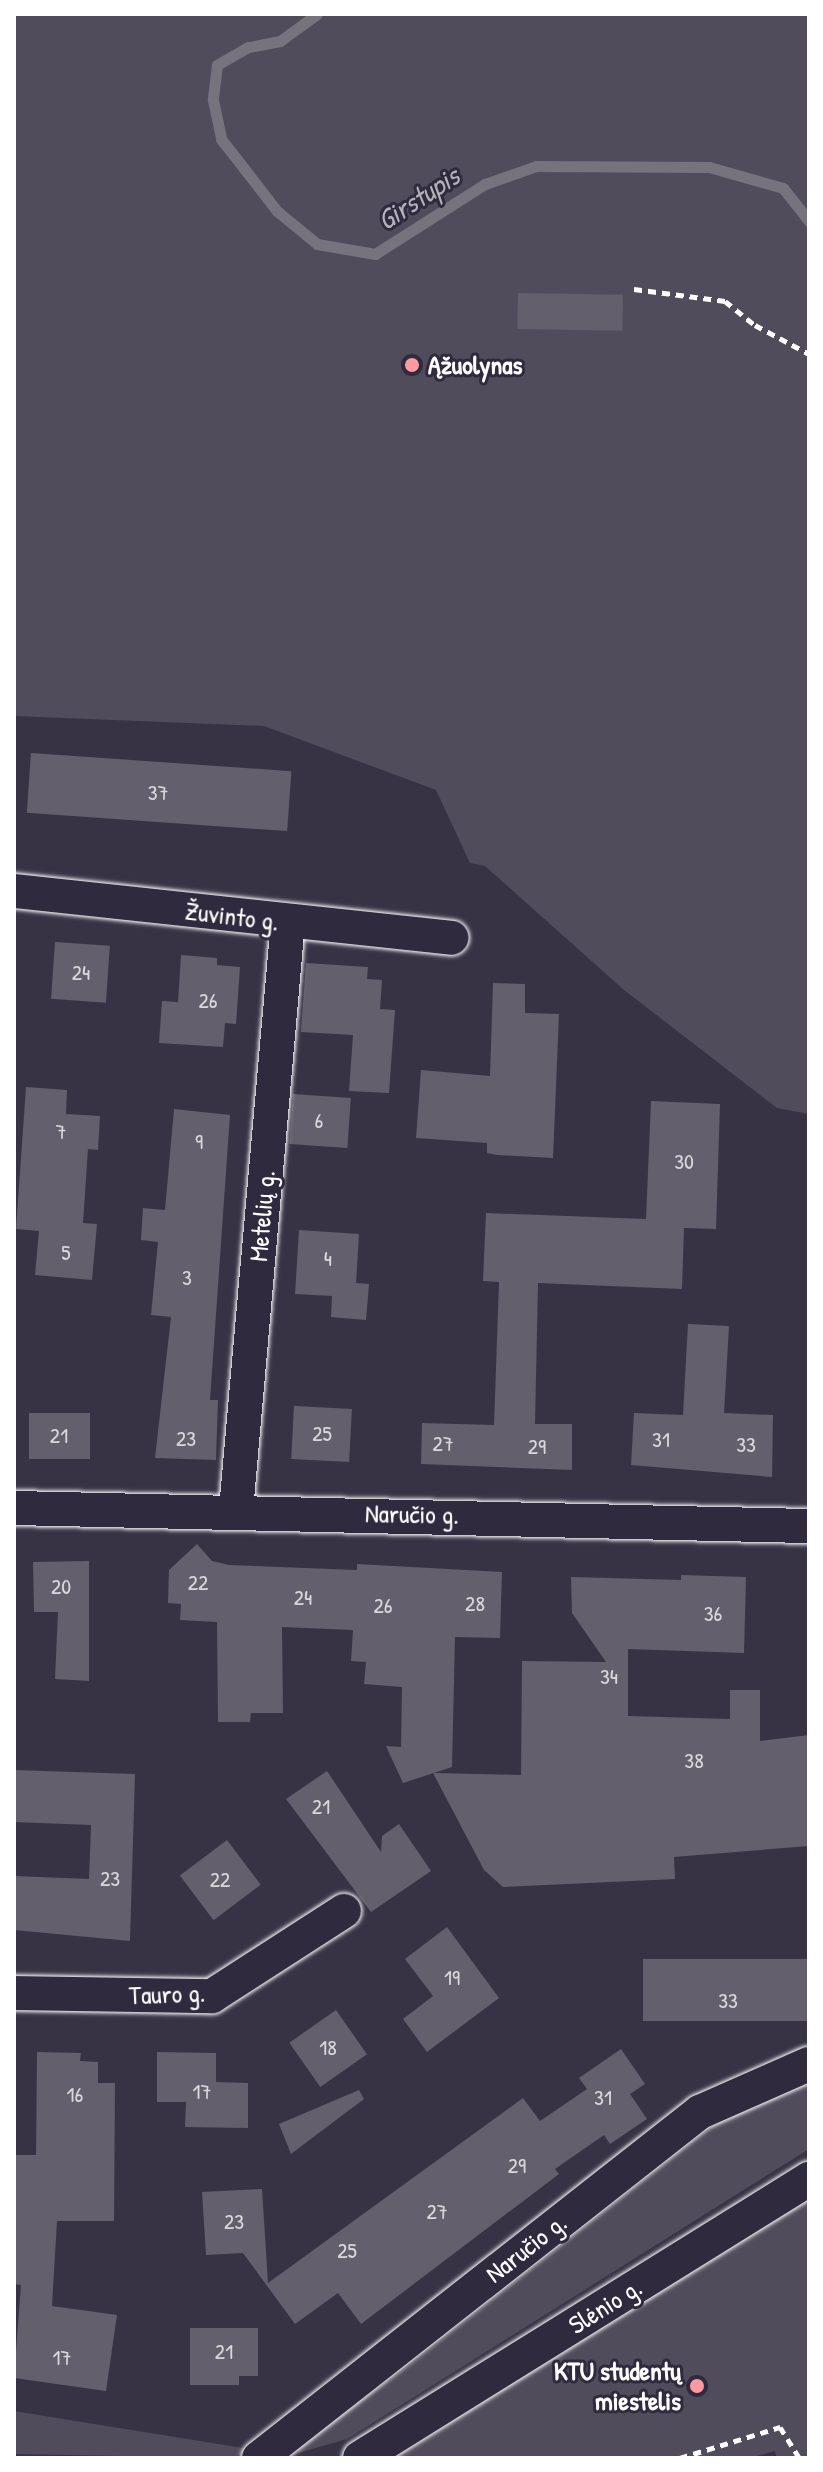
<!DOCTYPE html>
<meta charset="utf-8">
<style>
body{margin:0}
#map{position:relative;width:823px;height:2472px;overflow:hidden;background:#373345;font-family:"Patrick Hand",sans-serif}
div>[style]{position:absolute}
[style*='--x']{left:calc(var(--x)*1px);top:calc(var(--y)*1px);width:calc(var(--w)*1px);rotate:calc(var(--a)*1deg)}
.green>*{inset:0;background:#514c5c}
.stream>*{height:11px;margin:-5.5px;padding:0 5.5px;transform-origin:5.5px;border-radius:5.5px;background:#76737f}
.building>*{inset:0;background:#635f6d;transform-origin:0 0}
.path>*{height:5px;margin-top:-2.5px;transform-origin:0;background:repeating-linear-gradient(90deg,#fff 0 8px,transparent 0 14px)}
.roads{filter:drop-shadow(0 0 2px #fff) drop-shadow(0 0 2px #fff)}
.street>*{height:34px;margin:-17px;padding:0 17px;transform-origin:17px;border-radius:17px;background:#2f2a3d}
.dots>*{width:22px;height:22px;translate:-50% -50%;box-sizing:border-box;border:4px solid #2f2a3d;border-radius:50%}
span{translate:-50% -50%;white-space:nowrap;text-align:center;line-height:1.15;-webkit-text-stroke:6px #2f2a3d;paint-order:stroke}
.number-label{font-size:22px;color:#d8d7da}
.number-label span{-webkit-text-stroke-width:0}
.poi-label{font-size:26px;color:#fff;font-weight:700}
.left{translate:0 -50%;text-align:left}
.right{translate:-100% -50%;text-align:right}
.street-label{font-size:26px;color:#fff}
.water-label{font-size:28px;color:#b4b2b9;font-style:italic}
.frame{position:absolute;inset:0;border:16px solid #fff;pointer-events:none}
</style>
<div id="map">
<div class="green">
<div style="clip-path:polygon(14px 14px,809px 14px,809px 1114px,777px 1108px,624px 990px,485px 866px,470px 863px,436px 790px,264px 726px,14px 716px)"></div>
<div style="clip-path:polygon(809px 2083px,809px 2149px,347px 2439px,298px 2453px,300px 2444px,410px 2365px,718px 2122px)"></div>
<div style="clip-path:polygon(809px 2195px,809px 2458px,777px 2458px,775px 2451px,750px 2458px,394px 2458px)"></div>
<div style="clip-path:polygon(14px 2411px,249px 2449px,233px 2458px,14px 2454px)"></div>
</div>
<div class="stream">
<div style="--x:317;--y:14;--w:46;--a:143.9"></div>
<div style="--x:280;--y:41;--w:33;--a:169"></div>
<div style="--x:248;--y:47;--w:36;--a:150"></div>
<div style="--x:217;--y:65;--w:35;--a:97"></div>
<div style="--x:213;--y:100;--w:40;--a:78"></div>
<div style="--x:221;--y:139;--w:91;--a:52.1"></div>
<div style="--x:277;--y:211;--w:52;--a:39.5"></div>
<div style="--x:317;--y:244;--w:59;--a:9.8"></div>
<div style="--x:375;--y:254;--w:130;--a:-32.5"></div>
<div style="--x:485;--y:184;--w:54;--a:-19.4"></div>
<div style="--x:536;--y:166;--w:173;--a:0.3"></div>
<div style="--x:709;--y:167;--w:77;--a:15.8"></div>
<div style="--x:783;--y:188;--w:42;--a:51.8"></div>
</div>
<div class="building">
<div style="left:518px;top:293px;width:105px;height:36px;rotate:1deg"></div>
<div style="left:31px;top:753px;width:261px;height:60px;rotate:4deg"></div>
<div style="left:55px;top:942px;width:55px;height:57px;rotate:4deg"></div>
<div style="clip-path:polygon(181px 955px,217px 958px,217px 965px,240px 967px,236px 1024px,225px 1023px,223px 1047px,159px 1043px,162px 1001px,178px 1002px)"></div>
<div style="clip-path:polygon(306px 963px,368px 967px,367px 979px,382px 980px,380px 1009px,395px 1010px,389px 1093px,349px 1091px,353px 1035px,301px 1032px)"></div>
<div style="clip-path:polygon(493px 983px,525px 984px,525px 1013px,559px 1014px,553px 1158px,497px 1155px,487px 1153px,487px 1143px,416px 1138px,421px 1070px,490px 1076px)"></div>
<div style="clip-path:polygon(26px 1087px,67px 1090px,66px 1114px,100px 1116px,98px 1150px,88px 1149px,83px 1223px,97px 1224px,92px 1280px,35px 1275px,39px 1231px,16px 1229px)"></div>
<div style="left:293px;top:1094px;width:58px;height:50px;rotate:4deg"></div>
<div style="clip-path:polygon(651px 1101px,720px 1104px,716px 1229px,684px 1228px,682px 1289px,538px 1283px,535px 1424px,572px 1424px,572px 1470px,421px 1464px,422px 1423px,494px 1425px,499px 1282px,483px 1281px,486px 1213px,646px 1219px)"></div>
<div style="clip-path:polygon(174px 1109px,230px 1115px,210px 1400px,218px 1400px,216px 1460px,155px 1458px,171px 1317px,151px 1315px,158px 1242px,141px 1240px,143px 1208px,165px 1210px)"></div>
<div style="clip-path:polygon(299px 1230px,359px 1234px,356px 1283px,369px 1284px,366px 1320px,331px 1317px,332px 1296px,295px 1294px)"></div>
<div style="clip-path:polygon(688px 1324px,729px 1326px,724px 1413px,773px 1415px,772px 1477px,631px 1465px,634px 1413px,683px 1415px)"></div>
<div style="left:294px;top:1406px;width:58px;height:53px;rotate:3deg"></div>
<div style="left:29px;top:1413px;width:61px;height:46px"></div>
<div style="clip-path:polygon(197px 1544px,212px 1561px,229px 1565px,357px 1570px,357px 1564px,502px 1572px,500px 1638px,455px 1637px,452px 1767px,403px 1783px,386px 1746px,401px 1747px,402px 1687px,364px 1684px,366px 1662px,351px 1661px,353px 1630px,282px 1627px,283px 1713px,251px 1713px,250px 1722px,218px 1722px,217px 1622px,180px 1620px,181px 1604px,168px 1603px,169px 1570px)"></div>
<div style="clip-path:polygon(89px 1561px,89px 1681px,55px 1679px,58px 1612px,34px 1612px,33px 1562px)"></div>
<div style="clip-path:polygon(681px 1575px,746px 1577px,744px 1653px,628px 1649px,628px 1716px,730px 1719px,730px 1690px,760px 1690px,760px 1741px,809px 1735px,809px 1846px,674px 1857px,675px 1879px,503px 1887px,484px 1870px,433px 1773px,521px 1775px,522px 1661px,606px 1662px,572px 1613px,571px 1577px,681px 1580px)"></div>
<div style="clip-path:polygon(14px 1770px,135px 1774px,130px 1941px,14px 1930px,14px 1876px,89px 1879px,91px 1825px,14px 1822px)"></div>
<div style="clip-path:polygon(327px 1771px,381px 1852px,382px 1836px,399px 1824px,431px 1871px,371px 1912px,286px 1799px)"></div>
<div style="left:227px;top:1840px;width:56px;height:59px;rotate:53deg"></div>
<div style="clip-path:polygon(447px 1927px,499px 1998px,427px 2052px,403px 2019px,433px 1996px,405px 1959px)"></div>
<div style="left:809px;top:1959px;width:62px;height:166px;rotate:90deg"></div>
<div style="left:336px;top:2010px;width:54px;height:57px;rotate:55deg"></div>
<div style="clip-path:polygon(621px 2049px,645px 2084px,630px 2094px,647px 2119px,610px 2144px,604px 2135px,555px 2169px,559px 2174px,361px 2324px,338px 2293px,295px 2324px,243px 2253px,206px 2255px,202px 2192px,262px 2189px,268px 2283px,523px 2098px,540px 2121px,587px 2089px,579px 2078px)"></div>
<div style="clip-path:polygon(37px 2052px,81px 2053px,80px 2061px,98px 2062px,98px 2083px,115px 2083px,114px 2221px,57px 2221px,52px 2306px,117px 2315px,106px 2391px,14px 2378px,21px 2285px,14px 2284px,14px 2155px,36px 2155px)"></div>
<div style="clip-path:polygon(157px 2052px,216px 2053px,216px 2082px,248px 2083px,248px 2128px,185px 2127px,186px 2102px,157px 2102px)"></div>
<div style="clip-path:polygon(359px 2090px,364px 2099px,291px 2154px,279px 2124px)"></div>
<div style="clip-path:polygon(190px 2328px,258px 2328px,258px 2376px,239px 2376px,239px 2385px,190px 2385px)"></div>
</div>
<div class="path">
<div style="--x:634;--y:289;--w:92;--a:7.5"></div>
<div style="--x:725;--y:301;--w:38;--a:39"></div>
<div style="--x:755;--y:325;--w:61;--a:28.2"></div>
<div style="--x:680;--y:2458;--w:105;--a:-17.2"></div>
<div style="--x:780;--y:2427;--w:36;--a:58"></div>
</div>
<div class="roads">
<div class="street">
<div style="--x:14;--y:891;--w:440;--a:6.1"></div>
<div style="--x:14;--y:1508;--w:795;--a:1.3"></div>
<div style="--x:236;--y:1510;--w:590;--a:-84.95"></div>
<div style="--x:14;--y:1993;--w:198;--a:0.9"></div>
<div style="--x:212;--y:1996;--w:157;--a:-32.8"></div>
<div style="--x:259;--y:2458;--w:561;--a:-38.12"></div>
<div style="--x:700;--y:2112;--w:119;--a:-23.8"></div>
<div style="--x:360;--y:2458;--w:529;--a:-31.86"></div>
</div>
</div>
<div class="dots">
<div style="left:412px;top:365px;background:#ff9aa2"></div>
<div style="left:697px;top:2386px;background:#ff9aa2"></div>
</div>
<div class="number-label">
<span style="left:158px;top:793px">37</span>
<span style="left:81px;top:973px">24</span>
<span style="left:208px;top:1001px">26</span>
<span style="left:319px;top:1121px">6</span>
<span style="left:61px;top:1132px">7</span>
<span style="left:199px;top:1142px">9</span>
<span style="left:684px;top:1162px">30</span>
<span style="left:66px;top:1253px">5</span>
<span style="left:328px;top:1259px">4</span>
<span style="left:187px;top:1278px">3</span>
<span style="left:322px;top:1434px">25</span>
<span style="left:59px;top:1436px">21</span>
<span style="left:186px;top:1439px">23</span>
<span style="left:661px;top:1440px">31</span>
<span style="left:443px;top:1444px">27</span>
<span style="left:746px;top:1445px">33</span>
<span style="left:537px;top:1447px">29</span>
<span style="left:198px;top:1583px">22</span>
<span style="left:61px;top:1587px">20</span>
<span style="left:303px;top:1598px">24</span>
<span style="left:475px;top:1604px">28</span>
<span style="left:383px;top:1606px">26</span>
<span style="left:713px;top:1614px">36</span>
<span style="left:609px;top:1677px">34</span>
<span style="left:694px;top:1761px">38</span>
<span style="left:321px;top:1807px">21</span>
<span style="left:110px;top:1879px">23</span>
<span style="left:220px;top:1880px">22</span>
<span style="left:452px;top:1978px">19</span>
<span style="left:728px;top:2001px">33</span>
<span style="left:328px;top:2048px">18</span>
<span style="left:202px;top:2092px">17</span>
<span style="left:75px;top:2095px">16</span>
<span style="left:603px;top:2098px">31</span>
<span style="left:517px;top:2166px">29</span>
<span style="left:437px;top:2212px">27</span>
<span style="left:234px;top:2222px">23</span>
<span style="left:347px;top:2251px">25</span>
<span style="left:224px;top:2352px">21</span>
<span style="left:62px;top:2358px">17</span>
</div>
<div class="poi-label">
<span class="left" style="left:428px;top:365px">Ąžuolynas</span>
<span class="right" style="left:681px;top:2386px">KTU studentų<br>miestelis</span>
</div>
<div class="street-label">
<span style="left:232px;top:916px;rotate:7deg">Žuvinto g.</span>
<span style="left:262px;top:1216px;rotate:-85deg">Metelių g.</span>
<span style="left:412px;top:1514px;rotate:1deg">Naručio g.</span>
<span style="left:167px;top:1994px;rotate:-2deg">Tauro g.</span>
<span style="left:526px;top:2248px;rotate:-38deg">Naručio g.</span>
<span style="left:605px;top:2306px;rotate:-32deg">Slėnio g.</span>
</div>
<div class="water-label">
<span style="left:418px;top:198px;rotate:-33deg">Girstupis</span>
</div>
<div class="frame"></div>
</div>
